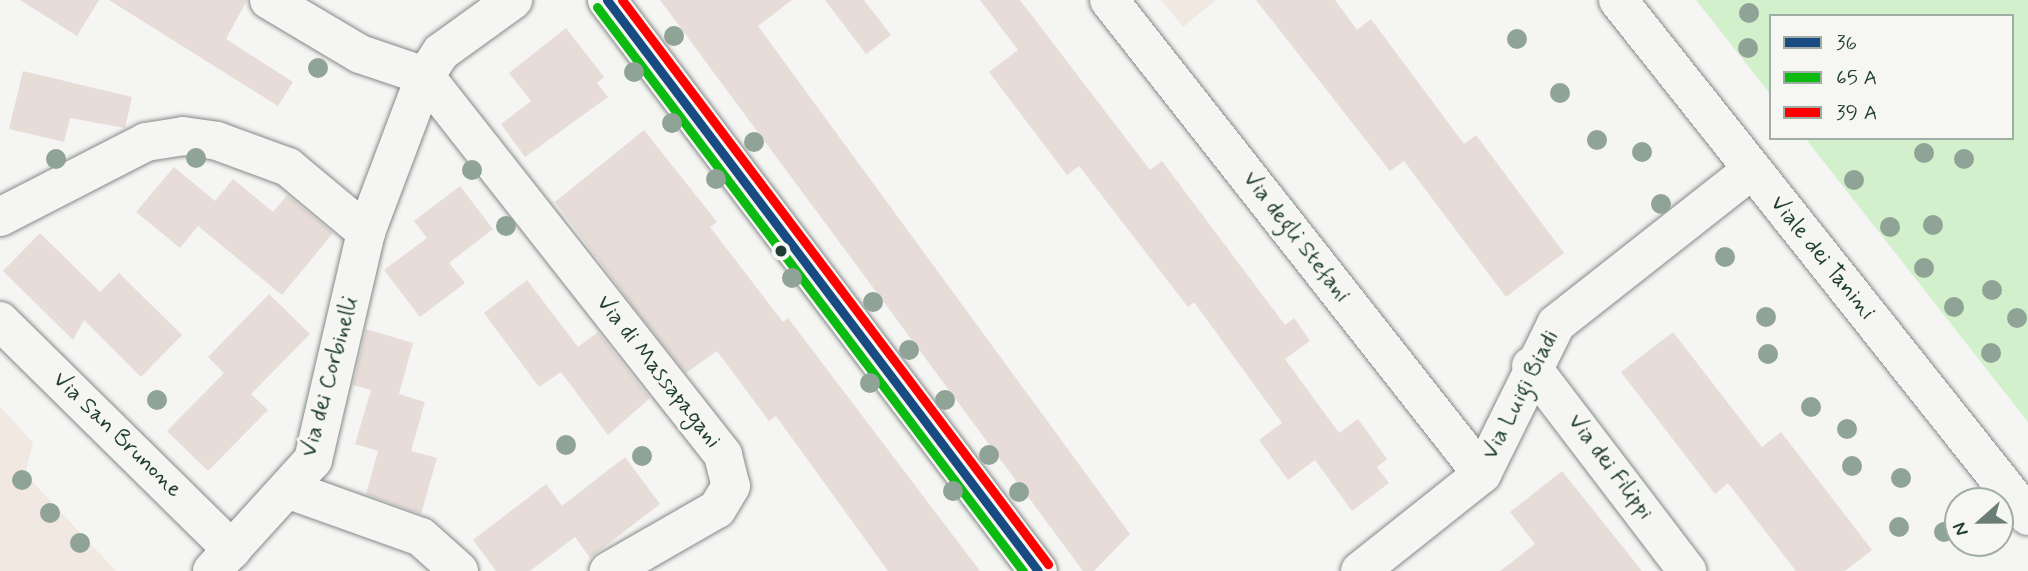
<!DOCTYPE html>
<style>
body{margin:0}
#map{position:relative;width:2028px;height:571px;overflow:hidden;background:#f5f5f3;font-family:Mynerve,sans-serif}
div>[style]{position:absolute}
[style*='--x']{left:calc(var(--x)*1px);top:calc(var(--y)*1px);width:calc(var(--w)*1px);rotate:calc(var(--a)*1deg)}
.built>*{inset:0;background:#f1e8e2}
.green>*{inset:0;background:#d3f0cc}
.building>*{inset:0;background:#e7dcd8}
.roads{filter:drop-shadow(0 0 2px #858a88) drop-shadow(0 0 2px #858a88)}
.minor>*{height:38px;margin:-19px;padding:0 19px;transform-origin:19px;border-radius:19px;background:#f5f5f3}
.major>*{height:38px;margin:-19px;padding:0 19px;transform-origin:19px;border-radius:19px;background:#f5f5f3}
.bus-1>*{height:9px;margin:-4.5px;padding:0 4.5px;transform-origin:4.5px;border-radius:4.5px;background:#184b81}
.bus-2>*{height:9px;margin:-4.5px;padding:0 4.5px;transform-origin:4.5px;border-radius:4.5px;background:#0bbb12}
.bus-3>*{height:9px;margin:-4.5px;padding:0 4.5px;transform-origin:4.5px;border-radius:4.5px;background:#f00}
.trees>*{width:20px;height:20px;margin:-10px;border-radius:50%;background:#90a397}
.dots>*{width:19px;height:19px;translate:-50% -50%;box-sizing:border-box;border:4px solid #f6f6f2;border-radius:50%}
span{translate:-50% -50%;white-space:nowrap;text-align:center;line-height:1.15;-webkit-text-stroke:6px #f6f6f2;paint-order:stroke}
.street-label{font-size:23px;color:#1f3d34}
.legend{position:absolute;left:1769px;top:14px;width:245px;height:126px;box-sizing:border-box;background:#f6f6f2;border:2px solid #a0aca6;margin:0;padding:9px 12px;list-style:none;font-size:21px;color:#1f3d34}
.legend li{display:flex;align-items:center;gap:14px;height:35px}
.legend b{width:35px;border:2px solid #a0aca6}
.north{position:absolute;left:1944px;top:487px;width:70px;height:70px;box-sizing:border-box;background:#f6f6f2;border:2px solid #a0aca6;border-radius:50%;rotate:249deg;font-size:19px;font-weight:700;line-height:28px;text-align:center;color:#1f3d34}
.north::after{content:'';display:block;margin:auto;width:24px;height:32px;background:#6a7d77;clip-path:polygon(50% 0,100% 100%,50% 72%,0 100%)}
</style>
<div id="map">
<div class="built">
<div style="clip-path:polygon(1161px 0,1216px 0,1183px 27px)"></div>
<div style="clip-path:polygon(0 406px,33px 443px,25px 474px,116px 571px,0 571px)"></div>
</div>
<div class="green">
<div style="clip-path:polygon(1696px 0,2028px 0,2028px 422px,1805px 138px,2012px 138px,2012px 16px,1771px 16px,1771px 95px)"></div>
</div>
<div class="building">
<div style="clip-path:polygon(20px 0,99px 0,77px 36px)"></div>
<div style="clip-path:polygon(109px 0,247px 0,226px 39px,293px 82px,278px 106px)"></div>
<div style="clip-path:polygon(660px 0,792px 0,758px 26px,1130px 534px,1094px 571px,1083px 571px)"></div>
<div style="clip-path:polygon(825px 0,864px 0,891px 35px,866px 54px)"></div>
<div style="clip-path:polygon(980px 0,1020px 0,1150px 170px,1162px 161px,1285px 325px,1294px 318px,1310px 341px,1285px 359px,1339px 433px,1358px 419px,1387px 459px,1377px 467px,1389px 483px,1352px 511px,1315px 460px,1288px 480px,1259px 440px,1282px 423px,1194px 302px,1188px 307px,1079px 166px,1067px 175px,989px 72px,1018px 50px)"></div>
<div style="clip-path:polygon(1256px 0,1335px 0,1357px 30px,1371px 19px,1464px 144px,1476px 135px,1564px 253px,1506px 297px,1404px 161px,1390px 171px)"></div>
<div style="clip-path:polygon(566px 28px,604px 77px,597px 83px,608px 97px,525px 157px,501px 124px,531px 101px,509px 73px)"></div>
<div style="clip-path:polygon(23px 71px,132px 97px,125px 128px,70px 118px,64px 142px,9px 129px)"></div>
<div style="clip-path:polygon(644px 130px,717px 222px,710px 227px,783px 322px,788px 318px,980px 571px,888px 571px,776px 416px,769px 421px,717px 351px,686px 373px,633px 306px,555px 202px)"></div>
<div style="clip-path:polygon(174px 167px,215px 201px,233px 179px,273px 212px,287px 195px,333px 233px,282px 295px,198px 226px,180px 248px,136px 212px)"></div>
<div style="clip-path:polygon(460px 186px,493px 229px,449px 263px,465px 283px,420px 317px,384px 270px,427px 238px,414px 221px)"></div>
<div style="clip-path:polygon(40px 233px,100px 292px,119px 273px,182px 335px,141px 377px,84px 320px,73px 340px,3px 271px)"></div>
<div style="clip-path:polygon(527px 280px,578px 347px,598px 332px,650px 398px,608px 435px,561px 372px,539px 387px,484px 313px)"></div>
<div style="clip-path:polygon(269px 294px,310px 334px,251px 394px,268px 410px,208px 471px,167px 431px,224px 373px,208px 357px)"></div>
<div style="clip-path:polygon(366px 329px,413px 343px,399px 394px,425px 402px,411px 451px,437px 458px,421px 514px,366px 494px,378px 451px,355px 444px,371px 390px,353px 385px)"></div>
<div style="clip-path:polygon(1673px 332px,1762px 447px,1781px 432px,1872px 550px,1845px 571px,1796px 571px,1728px 483px,1715px 494px,1621px 372px)"></div>
<div style="clip-path:polygon(625px 457px,660px 504px,590px 558px,575px 537px,530px 571px,496px 571px,473px 540px,546px 484px,562px 506px)"></div>
<div style="clip-path:polygon(1562px 471px,1642px 571px,1500px 571px,1535px 544px,1510px 512px)"></div>
</div>
<div class="roads">
<div class="minor">
<div style="--x:269;--y:0;--w:106;--a:30.7"></div>
<div style="--x:360;--y:54;--w:69;--a:18.7"></div>
<div style="--x:425;--y:76;--w:482;--a:51.8"></div>
<div style="--x:723;--y:455;--w:32;--a:76"></div>
<div style="--x:731;--y:486;--w:27;--a:121"></div>
<div style="--x:717;--y:509;--w:125;--a:150.1"></div>
<div style="--x:1109;--y:0;--w:603;--a:51.8"></div>
<div style="--x:1618;--y:0;--w:659;--a:51.53"></div>
<div style="--x:0;--y:217;--w:164;--a:-27.2"></div>
<div style="--x:146;--y:142;--w:37;--a:-9"></div>
<div style="--x:183;--y:136;--w:34;--a:8"></div>
<div style="--x:217;--y:141;--w:76;--a:20.1"></div>
<div style="--x:288;--y:167;--w:102;--a:39.8"></div>
<div style="--x:0;--y:321;--w:326;--a:44.6"></div>
<div style="--x:1531;--y:366;--w:258;--a:52.7"></div>
<div style="--x:287;--y:489;--w:142;--a:19.7"></div>
<div style="--x:421;--y:537;--w:51;--a:41.8"></div>
<div style="--x:212;--y:571;--w:150;--a:-47.7"></div>
<div style="--x:313;--y:460;--w:234;--a:-76.9"></div>
<div style="--x:366;--y:232;--w:167;--a:-69.3"></div>
<div style="--x:425;--y:76;--w:29;--a:-56"></div>
<div style="--x:441;--y:52;--w:89;--a:-35.8"></div>
<div style="--x:1360;--y:571;--w:156;--a:-38.5"></div>
<div style="--x:1482;--y:474;--w:167;--a:-63.7"></div>
<div style="--x:1556;--y:324;--w:249;--a:-38.2"></div>
</div>
<div class="major">
<div style="--x:607;--y:0;--w:715;--a:52.95"></div>
</div>
</div>
<div class="bus-1">
<div style="--x:607;--y:0;--w:715;--a:52.95"></div>
</div>
<div class="bus-2">
<div style="--x:597;--y:7;--w:707;--a:52.94"></div>
</div>
<div class="bus-3">
<div style="--x:622;--y:0;--w:707;--a:52.94"></div>
</div>
<div class="trees">
<div style="left:1749px;top:13px"></div>
<div style="left:674px;top:36px"></div>
<div style="left:1517px;top:39px"></div>
<div style="left:1748px;top:48px"></div>
<div style="left:318px;top:68px"></div>
<div style="left:634px;top:72px"></div>
<div style="left:1560px;top:93px"></div>
<div style="left:672px;top:123px"></div>
<div style="left:1597px;top:140px"></div>
<div style="left:754px;top:142px"></div>
<div style="left:1642px;top:152px"></div>
<div style="left:1924px;top:153px"></div>
<div style="left:196px;top:158px"></div>
<div style="left:56px;top:159px"></div>
<div style="left:1964px;top:159px"></div>
<div style="left:472px;top:170px"></div>
<div style="left:716px;top:179px"></div>
<div style="left:1854px;top:180px"></div>
<div style="left:1661px;top:204px"></div>
<div style="left:1933px;top:225px"></div>
<div style="left:506px;top:226px"></div>
<div style="left:1890px;top:227px"></div>
<div style="left:1725px;top:257px"></div>
<div style="left:1924px;top:268px"></div>
<div style="left:792px;top:278px"></div>
<div style="left:1992px;top:290px"></div>
<div style="left:873px;top:302px"></div>
<div style="left:1954px;top:307px"></div>
<div style="left:1766px;top:317px"></div>
<div style="left:2017px;top:318px"></div>
<div style="left:909px;top:350px"></div>
<div style="left:1991px;top:353px"></div>
<div style="left:1768px;top:354px"></div>
<div style="left:870px;top:383px"></div>
<div style="left:157px;top:400px"></div>
<div style="left:945px;top:400px"></div>
<div style="left:1811px;top:407px"></div>
<div style="left:1847px;top:429px"></div>
<div style="left:566px;top:445px"></div>
<div style="left:989px;top:455px"></div>
<div style="left:642px;top:456px"></div>
<div style="left:1852px;top:466px"></div>
<div style="left:1901px;top:478px"></div>
<div style="left:22px;top:480px"></div>
<div style="left:953px;top:491px"></div>
<div style="left:1019px;top:492px"></div>
<div style="left:50px;top:513px"></div>
<div style="left:1899px;top:527px"></div>
<div style="left:1944px;top:532px"></div>
<div style="left:80px;top:543px"></div>
</div>
<div class="dots">
<div style="left:781px;top:251px;background:#1f3d34"></div>
</div>
<div class="street-label">
<span style="left:1296px;top:237px;rotate:52deg">Via degli Stefani</span>
<span style="left:1822px;top:258px;rotate:51deg">Viale dei Tanini</span>
<span style="left:658px;top:372px;rotate:52deg">Via di Massapagani</span>
<span style="left:330px;top:377px;rotate:-75deg">Via dei Corbinelli</span>
<span style="left:1521px;top:395px;rotate:-63deg">Via Luigi Biadi</span>
<span style="left:117px;top:435px;rotate:44deg">Via San Brunone</span>
<span style="left:1610px;top:467px;rotate:53deg">Via dei Filippi</span>
</div>
<ul class="legend">
<li><b style="height:9px;background:#184b81"></b>36</li>
<li><b style="height:9px;background:#0bbb12"></b>65 A</li>
<li><b style="height:9px;background:#f00"></b>39 A</li>
</ul>
<div class="north">N</div>
</div>
